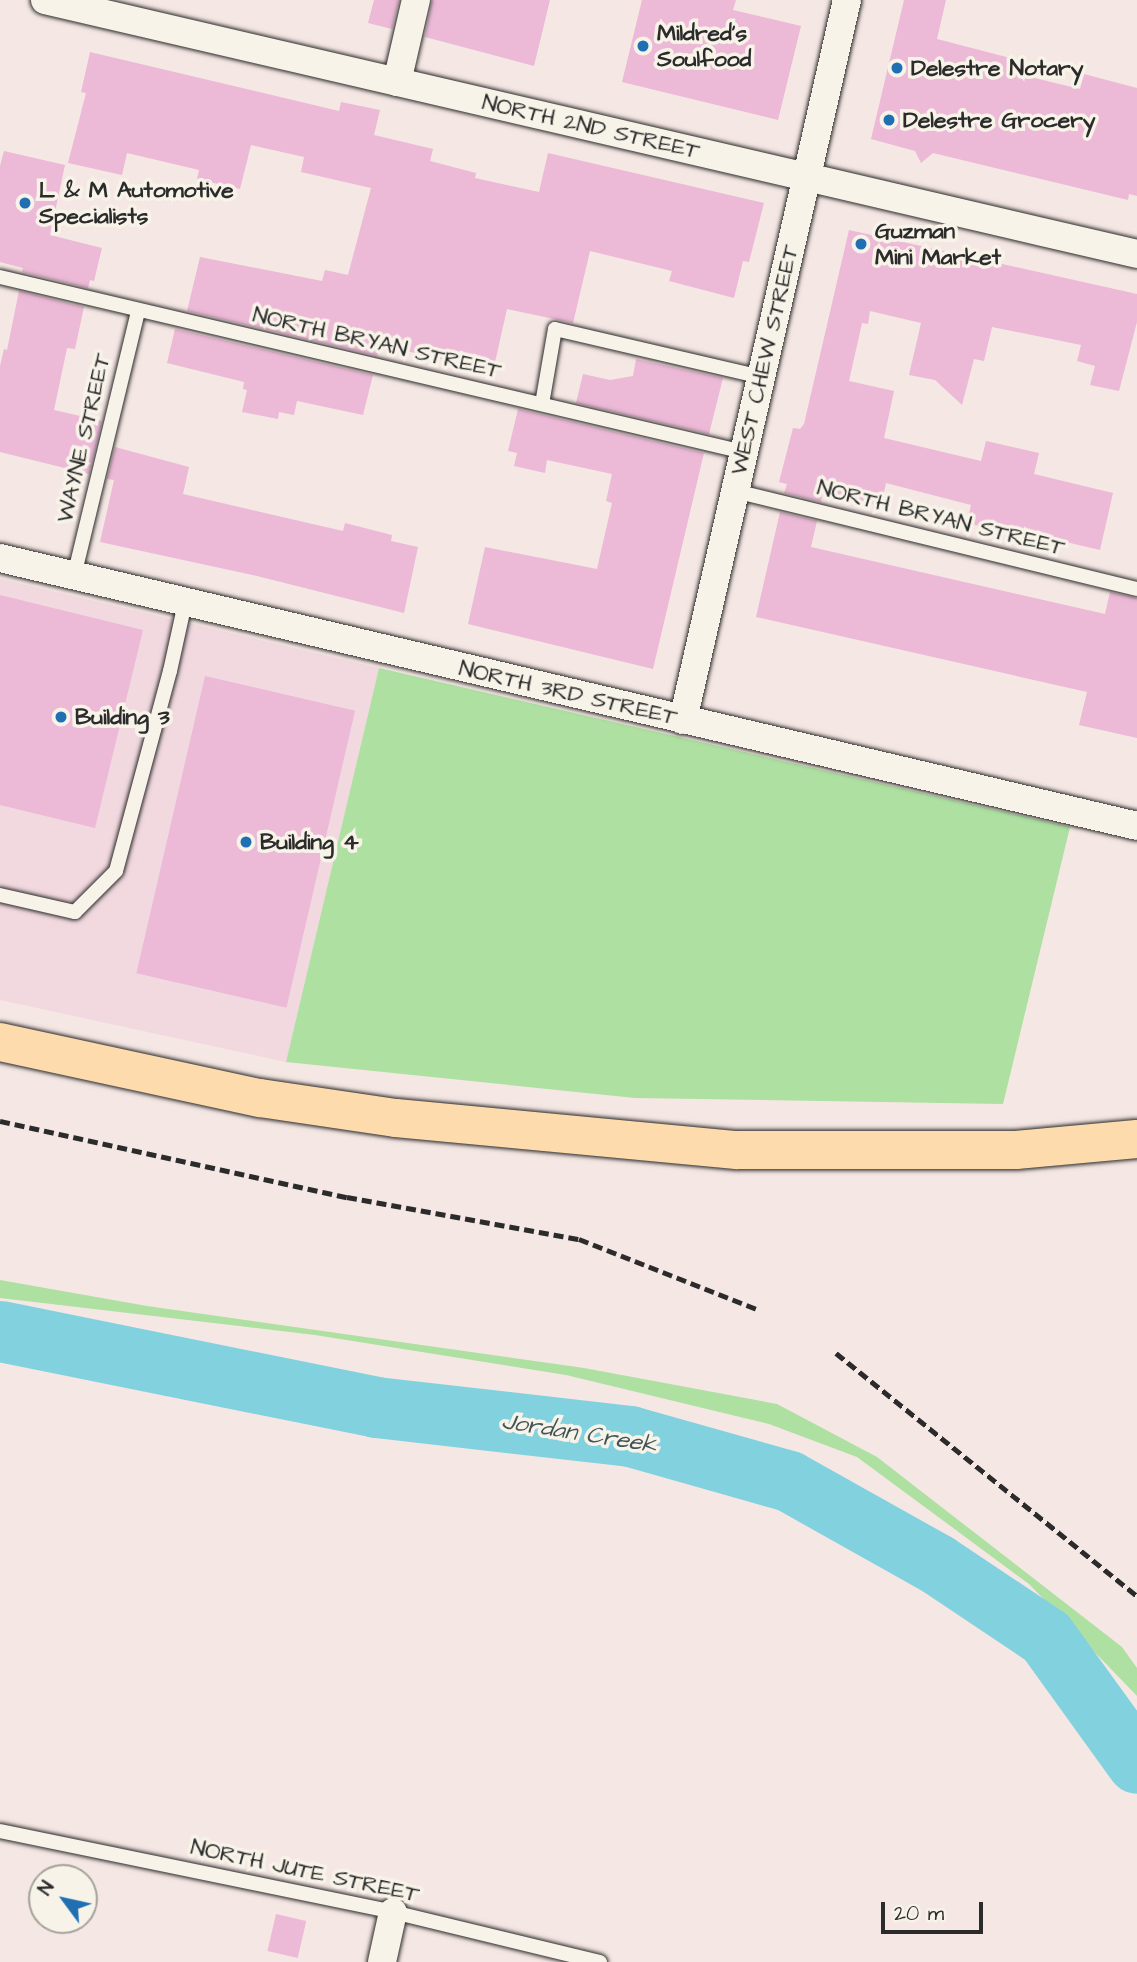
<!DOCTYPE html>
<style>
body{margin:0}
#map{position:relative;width:1137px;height:1962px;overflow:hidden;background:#f5e7e4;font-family:"Architects Daughter",sans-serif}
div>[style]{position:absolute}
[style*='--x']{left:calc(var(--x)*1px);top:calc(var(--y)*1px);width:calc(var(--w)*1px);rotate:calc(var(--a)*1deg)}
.built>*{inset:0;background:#f2d9e0}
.green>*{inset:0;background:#ade0a1}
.river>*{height:61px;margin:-30.5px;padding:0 30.5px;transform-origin:30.5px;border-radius:30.5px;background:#82d1df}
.building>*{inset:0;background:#ecb9d6;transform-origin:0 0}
.roads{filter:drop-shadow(0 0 2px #2b2b2b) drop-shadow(0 0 2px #2b2b2b)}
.lane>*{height:14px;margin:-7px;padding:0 7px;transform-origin:7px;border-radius:7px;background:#f7f3e8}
.street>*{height:28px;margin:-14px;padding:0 14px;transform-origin:14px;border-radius:14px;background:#f7f3e8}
.primary>*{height:38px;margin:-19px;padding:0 19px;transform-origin:19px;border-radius:19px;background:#fddbac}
.rail>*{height:5px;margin-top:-2.5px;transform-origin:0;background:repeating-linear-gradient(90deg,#2b2b2b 0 10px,transparent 0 15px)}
.dots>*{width:19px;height:19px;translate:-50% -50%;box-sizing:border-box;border:4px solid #f7f3e8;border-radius:50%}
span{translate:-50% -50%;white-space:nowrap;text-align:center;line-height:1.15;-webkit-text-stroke:7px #f7f3e8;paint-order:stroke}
.poi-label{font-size:23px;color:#2b2b2b;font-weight:700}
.left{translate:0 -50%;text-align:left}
.street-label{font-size:23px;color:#2b2b2b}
.water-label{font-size:24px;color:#415458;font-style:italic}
.north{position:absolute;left:28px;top:1864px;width:70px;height:70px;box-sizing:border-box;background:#f7f3e8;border:2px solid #a5a39c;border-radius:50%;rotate:303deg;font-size:19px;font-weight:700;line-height:28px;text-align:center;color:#2b2b2b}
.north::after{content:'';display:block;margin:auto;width:24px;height:32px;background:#1f6fb2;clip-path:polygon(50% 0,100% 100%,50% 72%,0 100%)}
.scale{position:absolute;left:881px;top:1902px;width:102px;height:32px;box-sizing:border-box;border:4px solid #2b2b2b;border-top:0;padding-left:9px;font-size:21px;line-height:24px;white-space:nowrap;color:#2b2b2b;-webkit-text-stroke:5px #f7f3e8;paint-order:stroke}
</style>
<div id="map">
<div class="built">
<div style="clip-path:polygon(0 579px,379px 668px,286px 1062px,0 1000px)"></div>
</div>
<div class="green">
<div style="clip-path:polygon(379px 668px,1070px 827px,1003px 1104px,635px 1098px,286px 1062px)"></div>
<div style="clip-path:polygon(0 1280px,147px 1306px,584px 1368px,777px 1404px,877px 1457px,1122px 1647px,1137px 1668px,1137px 1696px,1029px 1584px,857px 1457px,769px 1424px,566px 1375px,315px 1335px,0 1298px)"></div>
</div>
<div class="river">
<div style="--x:0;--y:1331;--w:384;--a:11.4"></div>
<div style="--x:376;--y:1407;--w:256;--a:6.5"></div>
<div style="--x:630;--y:1436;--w:165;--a:15.8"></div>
<div style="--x:789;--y:1481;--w:170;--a:29.3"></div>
<div style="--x:937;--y:1564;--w:131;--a:33.8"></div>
<div style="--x:1046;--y:1637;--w:155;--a:54.2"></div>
</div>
<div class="building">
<div style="clip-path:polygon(374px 0,399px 0,392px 29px,368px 23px)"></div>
<div style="clip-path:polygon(432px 0,550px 0,534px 66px,425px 37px)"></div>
<div style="clip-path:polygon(642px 0,736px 0,733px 10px,801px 26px,778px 120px,622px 82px)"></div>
<div style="clip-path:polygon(904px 0,946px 0,937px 39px,1022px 61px,1018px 74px,1080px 89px,1084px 74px,1137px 88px,1137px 196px,1129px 194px,1128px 200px,933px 153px,921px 163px,915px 151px,871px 139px)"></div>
<div style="clip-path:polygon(90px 52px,339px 111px,341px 102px,380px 110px,374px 135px,433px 149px,430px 161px,476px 173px,475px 178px,539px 192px,548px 153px,764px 203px,749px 262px,743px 261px,734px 298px,669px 281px,672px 271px,590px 251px,573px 323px,507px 309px,493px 371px,380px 345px,377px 356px,187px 311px,200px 257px,322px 281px,325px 270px,348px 275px,371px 188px,301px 172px,304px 157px,251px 145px,240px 189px,197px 179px,199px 170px,127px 153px,122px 175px,68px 163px,86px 93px,81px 92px)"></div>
<div style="clip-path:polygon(4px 151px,65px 165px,50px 235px,102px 248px,94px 281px,90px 280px,88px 288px,22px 272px,23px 268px,0 262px,0 166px)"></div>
<div style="clip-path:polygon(849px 230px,1137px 294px,1137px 322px,1119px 391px,1090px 385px,1095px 366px,1077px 361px,1081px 345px,992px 327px,984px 361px,974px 359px,962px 405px,935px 380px,909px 375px,921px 323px,870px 311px,868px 324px,862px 323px,849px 381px,894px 391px,884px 438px,981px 461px,986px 441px,1039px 453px,1034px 474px,1113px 493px,1100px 550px,1049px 538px,1048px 542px,967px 523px,971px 505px,886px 483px,881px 506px,823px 492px,821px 502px,784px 493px,787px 484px,779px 482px,793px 428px,800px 429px,804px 424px)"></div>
<div style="clip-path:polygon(19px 291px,84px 307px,75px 349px,67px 348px,54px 410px,102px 421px,89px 474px,0 452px,0 366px,4px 349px,7px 350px)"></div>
<div style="clip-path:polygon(175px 329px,373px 375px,363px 415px,297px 401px,294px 415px,279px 412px,278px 419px,242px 412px,247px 390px,243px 389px,244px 382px,167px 363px)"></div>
<div style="clip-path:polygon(636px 359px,723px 378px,709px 434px,576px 403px,583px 374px,610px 380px,633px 376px)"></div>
<div style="clip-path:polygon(518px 409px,704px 453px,653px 669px,468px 624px,485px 547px,597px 569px,612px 503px,606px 501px,612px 474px,547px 460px,545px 473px,514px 466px,517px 453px,508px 451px)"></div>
<div style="clip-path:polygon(115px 447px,189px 467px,183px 494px,343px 531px,345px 523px,392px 535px,391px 541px,418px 547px,404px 613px,257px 576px,100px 542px,114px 480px,107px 479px)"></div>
<div style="clip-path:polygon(780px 512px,817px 521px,811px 547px,1105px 614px,1110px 592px,1137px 598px,1137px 738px,1079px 725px,1087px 692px,756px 617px)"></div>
<div style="clip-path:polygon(0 595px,143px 630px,95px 828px,0 805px)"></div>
<div style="left:205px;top:676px;width:154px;height:305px;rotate:13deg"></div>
<div style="left:276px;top:1914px;width:31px;height:38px;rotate:13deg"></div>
</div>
<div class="roads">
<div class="lane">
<div style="--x:0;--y:277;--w:764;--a:13.24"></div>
<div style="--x:542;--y:404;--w:76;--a:-80.2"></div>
<div style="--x:555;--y:329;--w:212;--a:13.1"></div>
<div style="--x:735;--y:491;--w:414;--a:13.7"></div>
<div style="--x:74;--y:576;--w:273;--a:-76.4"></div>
<div style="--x:0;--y:895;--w:77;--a:12.8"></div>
<div style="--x:75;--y:912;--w:58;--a:-45"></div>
<div style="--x:116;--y:871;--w:207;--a:-74.9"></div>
<div style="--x:170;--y:671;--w:70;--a:-77.6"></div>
<div style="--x:0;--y:1831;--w:401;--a:11.6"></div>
<div style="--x:393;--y:1912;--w:213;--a:13.6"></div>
</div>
<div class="street">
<div style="--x:45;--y:0;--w:1121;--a:13.09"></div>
<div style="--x:397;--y:82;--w:84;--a:-77"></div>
<div style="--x:0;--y:558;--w:1168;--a:13.26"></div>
<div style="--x:683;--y:720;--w:738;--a:-77.17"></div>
<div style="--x:382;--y:1962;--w:51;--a:-77.6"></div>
</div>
<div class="primary">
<div style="--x:0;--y:1042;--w:266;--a:12.2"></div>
<div style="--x:260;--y:1098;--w:137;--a:8.4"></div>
<div style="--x:396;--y:1118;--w:342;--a:5.4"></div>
<div style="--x:737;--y:1150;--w:279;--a:0"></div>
<div style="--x:1016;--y:1150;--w:121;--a:-5.2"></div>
</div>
</div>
<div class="rail">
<div style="--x:0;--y:1121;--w:355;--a:12.4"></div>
<div style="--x:347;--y:1197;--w:236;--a:10.3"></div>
<div style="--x:579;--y:1239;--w:193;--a:21.5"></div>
<div style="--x:836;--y:1353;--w:387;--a:38.9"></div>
</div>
<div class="dots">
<div style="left:643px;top:46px;background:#1f6fb2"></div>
<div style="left:897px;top:68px;background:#1f6fb2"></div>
<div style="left:889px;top:120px;background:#1f6fb2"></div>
<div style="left:25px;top:203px;background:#1f6fb2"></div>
<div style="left:861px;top:244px;background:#1f6fb2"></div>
<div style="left:61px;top:717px;background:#1f6fb2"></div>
<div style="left:246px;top:842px;background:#1f6fb2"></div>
</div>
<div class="poi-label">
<span class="left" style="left:657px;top:46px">Mildred's<br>Soulfood</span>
<span class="left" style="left:911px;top:68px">Delestre Notary</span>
<span class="left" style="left:903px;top:120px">Delestre Grocery</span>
<span class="left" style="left:39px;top:203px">L &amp; M Automotive<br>Specialists</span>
<span class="left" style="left:875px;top:244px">Guzman<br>Mini Market</span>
<span class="left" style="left:75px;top:717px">Building 3</span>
<span class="left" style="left:260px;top:842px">Building 4</span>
</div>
<div class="street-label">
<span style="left:591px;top:127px;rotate:13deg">NORTH 2ND STREET</span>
<span style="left:377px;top:343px;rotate:13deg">NORTH BRYAN STREET</span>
<span style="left:765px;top:360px;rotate:-77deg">WEST CHEW STREET</span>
<span style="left:84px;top:438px;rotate:-77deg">WAYNE STREET</span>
<span style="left:941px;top:518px;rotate:14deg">NORTH BRYAN STREET</span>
<span style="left:568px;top:693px;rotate:13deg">NORTH 3RD STREET</span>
<span style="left:305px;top:1871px;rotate:12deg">NORTH JUTE STREET</span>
</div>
<div class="water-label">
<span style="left:579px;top:1434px;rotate:9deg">Jordan Creek</span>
</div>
<div class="north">N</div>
<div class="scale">20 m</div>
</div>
